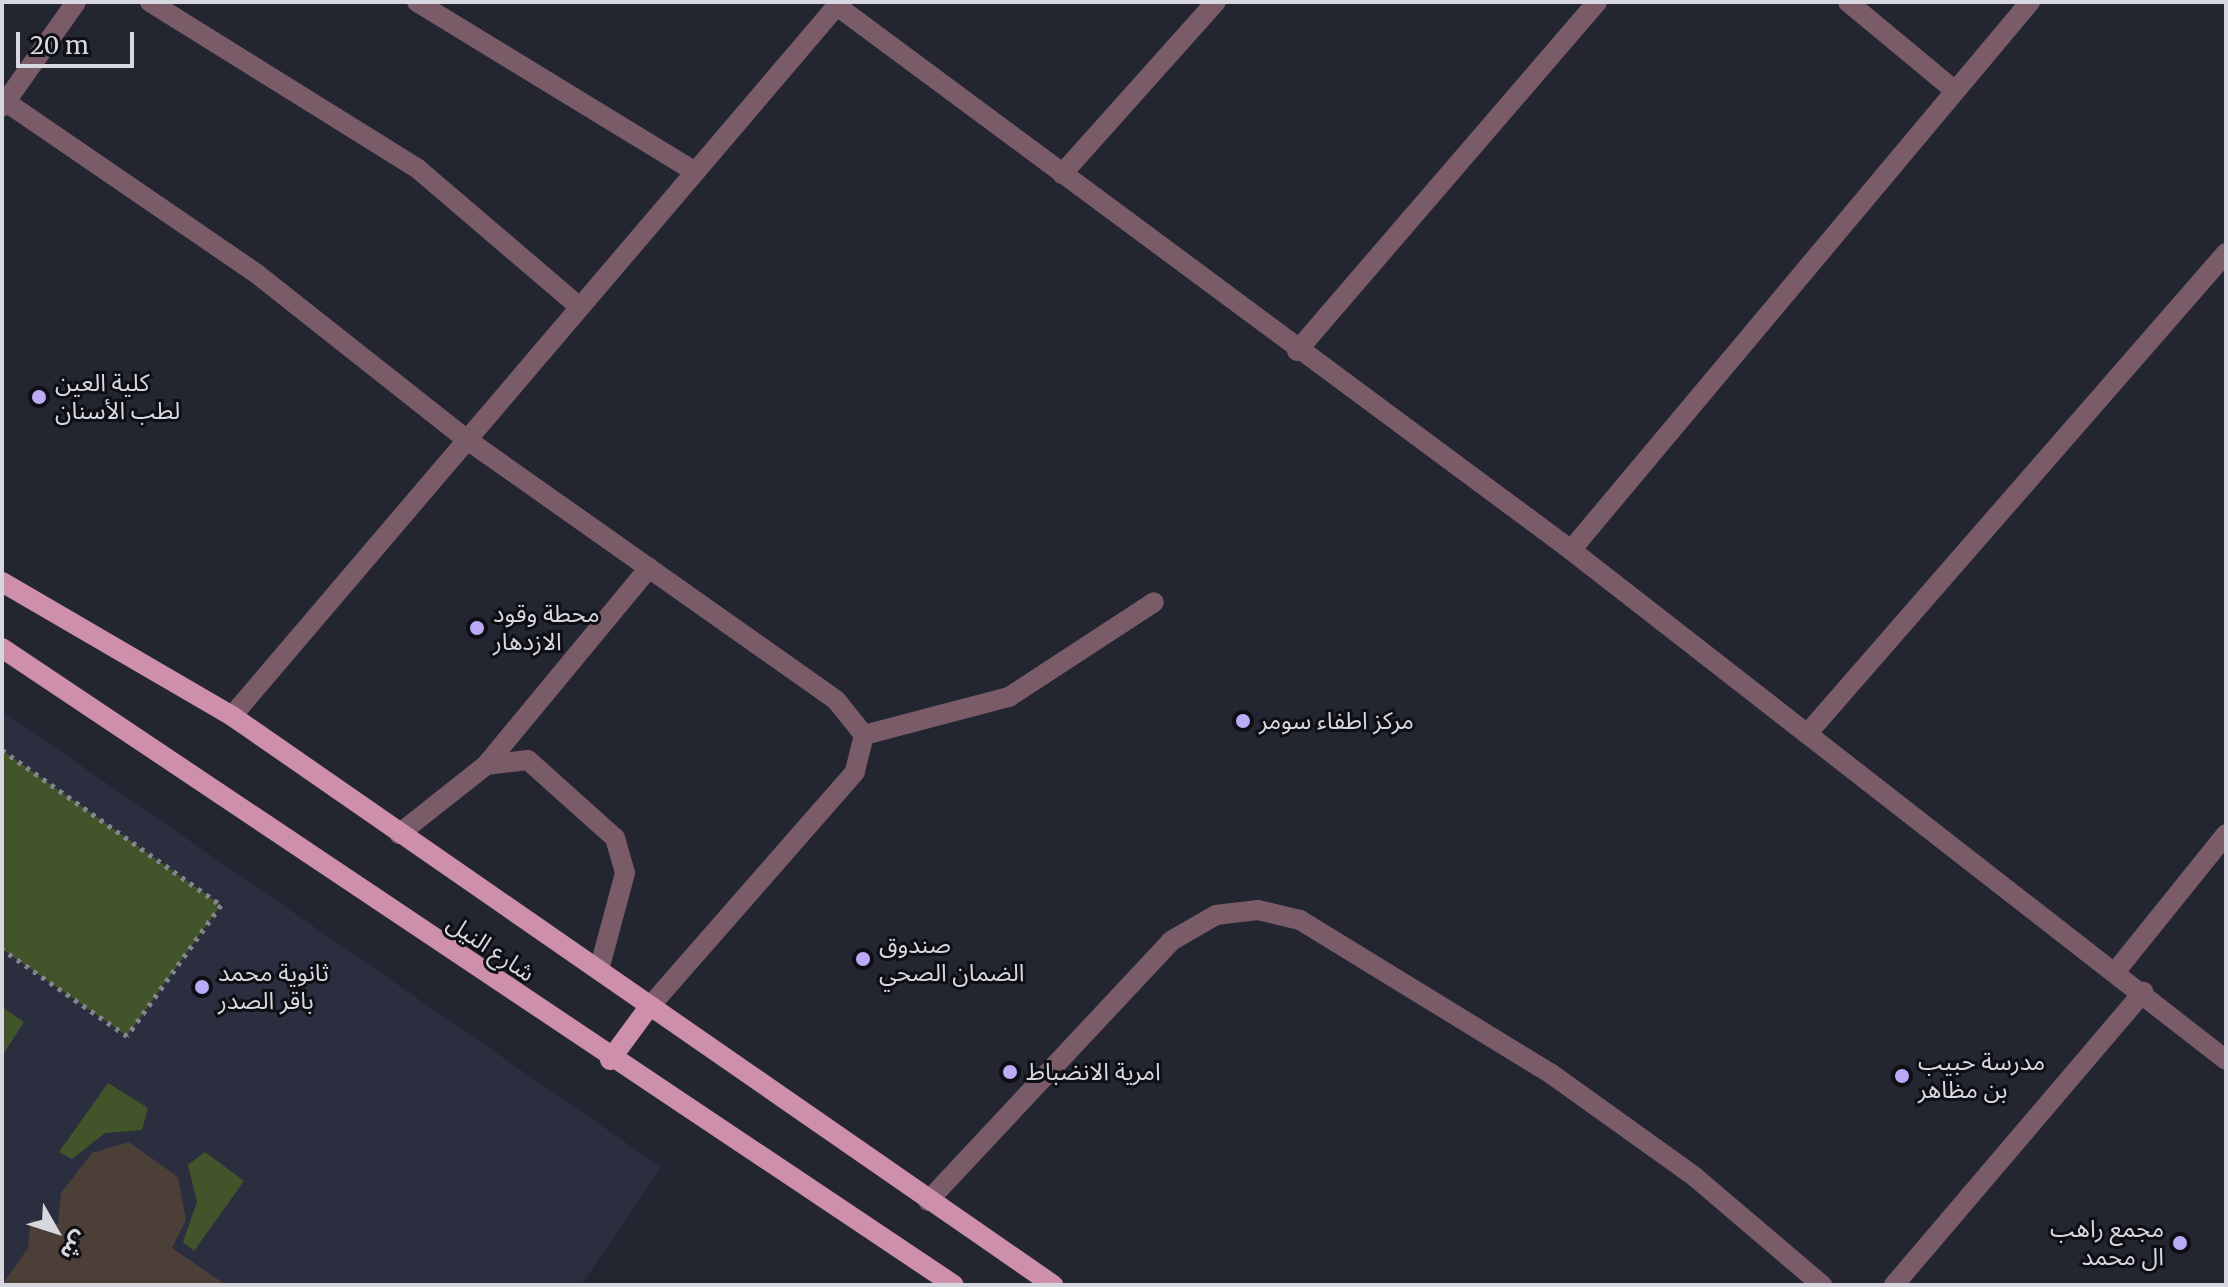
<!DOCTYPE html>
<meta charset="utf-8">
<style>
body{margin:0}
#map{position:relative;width:2228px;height:1287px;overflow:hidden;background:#232631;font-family:Merriweather,"Noto Sans Arabic",serif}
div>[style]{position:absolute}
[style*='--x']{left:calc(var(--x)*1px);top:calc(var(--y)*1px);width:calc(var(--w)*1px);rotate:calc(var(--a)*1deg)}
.built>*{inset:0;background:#2b2e3f}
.green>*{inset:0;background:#425429}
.building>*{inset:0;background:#4c3f38}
.path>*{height:5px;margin-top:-2.5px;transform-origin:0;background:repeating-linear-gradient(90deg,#84858f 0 4px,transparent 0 10px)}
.minor>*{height:20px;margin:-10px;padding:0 10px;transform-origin:10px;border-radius:10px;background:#7a5b68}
.major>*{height:20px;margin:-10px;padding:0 10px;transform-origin:10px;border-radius:10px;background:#ce8faa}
.dots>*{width:22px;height:22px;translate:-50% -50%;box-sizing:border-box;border:4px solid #0e0f14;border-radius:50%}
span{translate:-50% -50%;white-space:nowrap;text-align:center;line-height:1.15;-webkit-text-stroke:6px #0e0f14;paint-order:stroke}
.poi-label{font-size:24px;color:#d6d7df}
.left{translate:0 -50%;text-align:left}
.right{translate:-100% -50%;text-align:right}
.street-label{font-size:24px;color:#d6d7df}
.frame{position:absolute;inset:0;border:4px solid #d6d7df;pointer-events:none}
.north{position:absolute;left:16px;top:1191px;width:80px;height:80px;-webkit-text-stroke:6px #0e0f14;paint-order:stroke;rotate:129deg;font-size:22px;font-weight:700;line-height:32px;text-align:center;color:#d6d7df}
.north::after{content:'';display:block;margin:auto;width:28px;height:36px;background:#d6d7df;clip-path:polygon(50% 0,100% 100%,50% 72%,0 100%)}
.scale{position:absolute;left:16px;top:32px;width:118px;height:36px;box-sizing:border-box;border:4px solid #d6d7df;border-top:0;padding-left:10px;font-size:24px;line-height:28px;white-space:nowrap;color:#d6d7df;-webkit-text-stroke:6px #0e0f14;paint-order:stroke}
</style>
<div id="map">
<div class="built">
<div style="clip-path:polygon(2px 711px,661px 1167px,581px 1285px,2px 1285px)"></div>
</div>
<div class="green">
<div style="clip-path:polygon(2px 750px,221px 905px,127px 1036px,2px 949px)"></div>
<div style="clip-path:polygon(2px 1007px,24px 1022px,2px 1056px)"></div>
<div style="clip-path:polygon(108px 1083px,148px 1108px,142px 1130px,105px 1133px,72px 1159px,59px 1152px)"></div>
<div style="clip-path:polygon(205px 1152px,244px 1181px,194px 1251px,183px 1242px,197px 1202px,188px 1165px)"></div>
</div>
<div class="building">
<div style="clip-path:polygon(129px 1142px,178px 1177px,186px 1220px,172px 1248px,226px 1285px,2px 1285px,28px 1248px,31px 1220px,58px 1224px,61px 1193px,92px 1153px)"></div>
</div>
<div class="path">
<div style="--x:2;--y:750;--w:268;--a:35.3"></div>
<div style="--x:221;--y:905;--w:161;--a:125.7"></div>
<div style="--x:127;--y:1036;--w:152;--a:-145.2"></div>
</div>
<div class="minor">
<div style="--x:150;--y:2;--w:316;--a:31.9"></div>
<div style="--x:418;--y:169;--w:209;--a:40.5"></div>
<div style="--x:417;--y:2;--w:322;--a:31.4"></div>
<div style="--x:1848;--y:2;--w:138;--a:39.7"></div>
<div style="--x:837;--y:6;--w:914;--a:36.54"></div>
<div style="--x:1571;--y:550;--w:830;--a:37.91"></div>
<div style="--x:6;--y:102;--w:304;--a:34.4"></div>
<div style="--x:257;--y:274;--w:266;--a:38.3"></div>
<div style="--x:466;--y:439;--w:453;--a:35.2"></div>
<div style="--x:836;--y:700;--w:45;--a:51.3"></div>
<div style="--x:864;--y:735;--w:38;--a:104"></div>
<div style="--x:855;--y:772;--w:313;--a:131.2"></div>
<div style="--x:2;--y:107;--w:128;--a:-54.8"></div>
<div style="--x:1062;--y:174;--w:231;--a:-48.2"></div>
<div style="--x:1297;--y:351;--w:460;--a:-49.3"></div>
<div style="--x:1571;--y:550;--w:715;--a:-50.05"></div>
<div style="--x:232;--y:716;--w:938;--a:-49.58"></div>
<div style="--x:1807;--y:734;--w:638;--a:-48.94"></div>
<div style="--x:864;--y:735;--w:150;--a:-14.7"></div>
<div style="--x:1009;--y:697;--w:173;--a:-33.2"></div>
<div style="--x:486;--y:765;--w:256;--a:-50.4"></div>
<div style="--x:399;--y:834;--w:111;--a:-38.4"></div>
<div style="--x:486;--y:765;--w:42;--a:-6.8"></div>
<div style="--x:528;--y:760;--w:117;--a:41.9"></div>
<div style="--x:615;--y:838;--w:36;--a:74"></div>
<div style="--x:625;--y:873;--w:100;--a:105"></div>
<div style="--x:2116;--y:971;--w:176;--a:-51.2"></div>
<div style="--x:928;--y:1201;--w:356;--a:-46.9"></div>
<div style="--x:1171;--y:941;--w:52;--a:-30"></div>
<div style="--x:1216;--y:915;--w:42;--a:-6.8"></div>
<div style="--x:1258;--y:910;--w:43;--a:13.4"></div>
<div style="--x:1300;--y:920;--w:293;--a:31.5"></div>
<div style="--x:1550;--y:1073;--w:178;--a:35.6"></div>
<div style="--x:1695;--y:1177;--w:167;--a:40.4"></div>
<div style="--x:1894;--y:1285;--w:385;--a:-49.6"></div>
</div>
<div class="major">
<div style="--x:2;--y:582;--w:266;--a:30.2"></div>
<div style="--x:232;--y:716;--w:999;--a:34.72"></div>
<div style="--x:2;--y:648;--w:1145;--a:33.79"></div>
<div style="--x:610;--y:1060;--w:66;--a:-53.7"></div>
</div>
<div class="dots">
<div style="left:39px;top:397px;background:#bbaaf6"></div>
<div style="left:477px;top:628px;background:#bbaaf6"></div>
<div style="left:1243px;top:721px;background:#bbaaf6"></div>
<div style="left:863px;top:959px;background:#bbaaf6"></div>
<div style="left:202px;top:987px;background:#bbaaf6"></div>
<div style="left:1010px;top:1072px;background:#bbaaf6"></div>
<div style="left:1902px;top:1076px;background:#bbaaf6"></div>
<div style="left:2180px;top:1243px;background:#bbaaf6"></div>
</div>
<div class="poi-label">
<span class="left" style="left:55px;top:397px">كلية العين<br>لطب الأسنان</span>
<span class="left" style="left:493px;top:628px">محطة وقود<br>الازدهار</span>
<span class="left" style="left:1259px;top:721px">مركز اطفاء سومر</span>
<span class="left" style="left:879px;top:959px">صندوق<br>الضمان الصحي</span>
<span class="left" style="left:218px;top:987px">ثانوية محمد<br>باقر الصدر</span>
<span class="left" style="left:1918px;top:1076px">مدرسة حبيب<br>بن مظاهر</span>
<span class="left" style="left:1026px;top:1072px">امرية الانضباط</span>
<span class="right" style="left:2164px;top:1243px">مجمع راهب<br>ال محمد</span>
</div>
<div class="street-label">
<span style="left:491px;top:948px;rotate:34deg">شارع النيل</span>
</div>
<div class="frame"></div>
<div class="north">ش</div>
<div class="scale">20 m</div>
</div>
